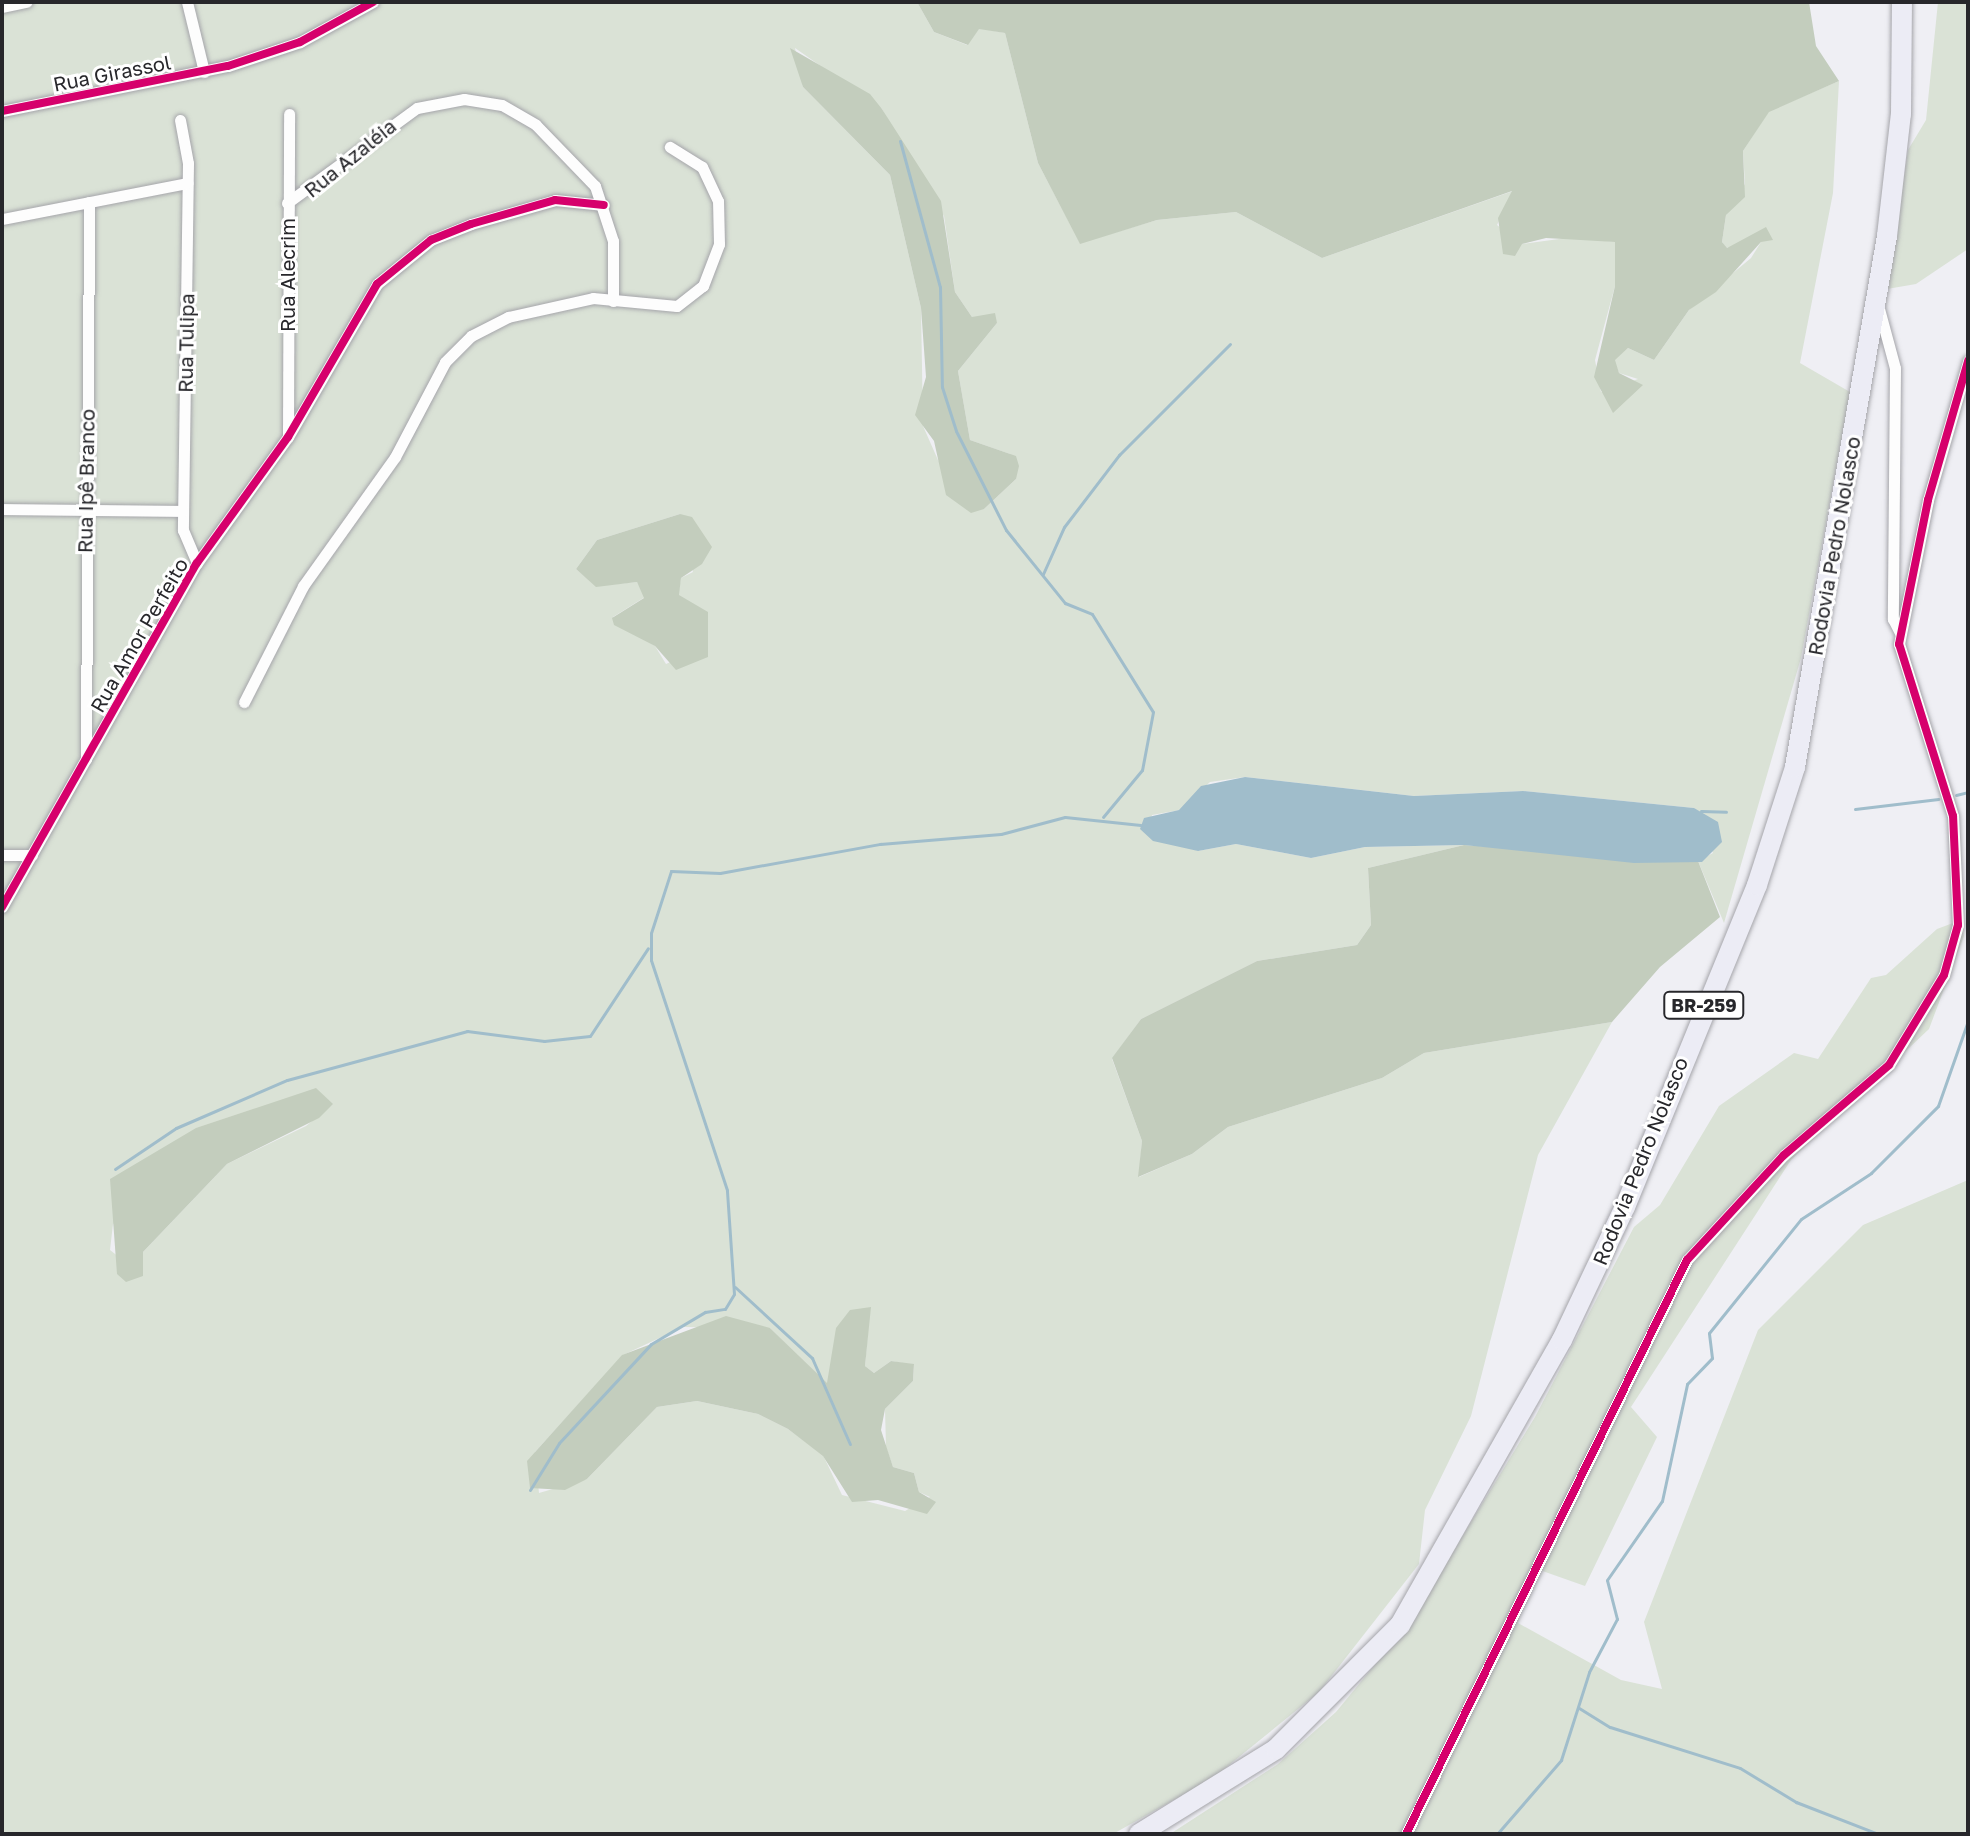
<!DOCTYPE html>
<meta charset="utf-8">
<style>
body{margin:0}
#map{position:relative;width:1970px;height:1836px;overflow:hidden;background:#efeff4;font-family:"Golos Text",sans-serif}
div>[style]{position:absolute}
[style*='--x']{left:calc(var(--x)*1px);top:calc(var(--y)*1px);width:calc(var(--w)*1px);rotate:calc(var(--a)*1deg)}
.green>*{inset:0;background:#dae2d6}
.forest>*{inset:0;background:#c3cdbd}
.water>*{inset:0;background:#a0bdcb}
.stream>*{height:3px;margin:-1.5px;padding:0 1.5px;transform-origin:1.5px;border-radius:1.5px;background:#a0bdcb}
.roads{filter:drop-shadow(0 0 2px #a5a5aa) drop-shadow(0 0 2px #a5a5aa)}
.street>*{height:11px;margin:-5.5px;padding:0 5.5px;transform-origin:5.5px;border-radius:5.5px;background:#fdfdfd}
.highway>*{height:20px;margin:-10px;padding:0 10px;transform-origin:10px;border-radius:10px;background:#ececf5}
.cycleway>*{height:8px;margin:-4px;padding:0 4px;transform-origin:4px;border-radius:4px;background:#d6006c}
span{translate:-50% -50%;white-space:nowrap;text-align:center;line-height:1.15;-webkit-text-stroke:6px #fff;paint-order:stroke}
.shield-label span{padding:2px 6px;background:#fff;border:2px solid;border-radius:6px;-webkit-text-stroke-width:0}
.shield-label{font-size:18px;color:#27272b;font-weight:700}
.street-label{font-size:20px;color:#27272b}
.frame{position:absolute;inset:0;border:4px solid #27272b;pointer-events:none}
</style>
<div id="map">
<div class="green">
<div style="clip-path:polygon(evenodd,2px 2px,917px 2px,934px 32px,967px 45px,979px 28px,1005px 33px,1038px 163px,1080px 243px,1157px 220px,1236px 212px,1322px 258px,1513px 191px,1497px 225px,1522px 244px,1574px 237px,1615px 242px,1615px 286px,1595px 360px,1601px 392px,1638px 379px,1619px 373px,1614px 360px,1628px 348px,1654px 360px,1689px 310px,1751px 258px,1761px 242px,1726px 248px,1722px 242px,1726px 215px,1745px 184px,1743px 151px,1769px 111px,1839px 81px,1833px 193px,1800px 363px,1850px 392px,1801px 658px,1724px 923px,1698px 861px,1713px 853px,1694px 808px,1523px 791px,1414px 796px,1245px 777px,1210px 782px,1180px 810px,1152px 815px,1148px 831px,1198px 851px,1236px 844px,1311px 858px,1365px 847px,1464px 845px,1368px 868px,1371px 925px,1357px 945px,1257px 961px,1141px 1019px,1112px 1059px,1142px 1141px,1139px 1177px,1192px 1154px,1228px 1127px,1382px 1078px,1424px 1053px,1612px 1022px,1538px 1155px,1471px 1416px,1425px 1510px,1419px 1564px,1319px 1692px,1213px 1778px,1113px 1834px,2px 1834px,2px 2px,795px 48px,882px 109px,944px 216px,955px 292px,972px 317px,997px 323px,958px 371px,970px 440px,1010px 454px,1016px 479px,984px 509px,938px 460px,923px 426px,921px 308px,890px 175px,803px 87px,795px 48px,2px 2px,680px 514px,693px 572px,681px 578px,678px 595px,708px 629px,704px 647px,666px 664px,655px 646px,613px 617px,645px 597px,637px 582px,596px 586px,576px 569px,597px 540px,680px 514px,2px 2px,333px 1104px,306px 1126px,227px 1164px,143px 1252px,143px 1276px,110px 1250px,113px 1224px,333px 1104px,2px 2px,870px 1307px,865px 1366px,874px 1373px,891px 1361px,914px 1365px,913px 1381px,885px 1409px,886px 1447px,893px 1467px,914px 1473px,919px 1492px,930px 1497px,905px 1511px,842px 1495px,823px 1455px,788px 1429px,758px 1414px,697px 1401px,657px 1407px,587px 1479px,539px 1493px,535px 1452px,623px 1355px,683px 1327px,770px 1328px,828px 1385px,870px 1307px)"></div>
<div style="clip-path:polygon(1938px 2px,1968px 2px,1968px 249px,1916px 284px,1887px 289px,1908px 150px,1926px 120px)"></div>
<div style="clip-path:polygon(1961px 920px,1964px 936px,1929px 1029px,1791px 1160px,1631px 1407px,1657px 1437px,1585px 1586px,1534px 1568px,1518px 1623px,1621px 1680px,1662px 1689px,1644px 1622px,1758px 1330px,1863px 1225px,1968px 1180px,1968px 1834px,1170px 1834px,1278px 1764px,1336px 1712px,1410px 1622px,1535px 1417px,1634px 1227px,1660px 1205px,1719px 1106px,1794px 1053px,1818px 1059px,1871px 978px,1886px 975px,1937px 929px)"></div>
</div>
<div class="forest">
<div style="clip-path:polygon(917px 2px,1809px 2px,1816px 46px,1839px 81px,1769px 112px,1743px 151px,1745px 197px,1726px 215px,1722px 242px,1727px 248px,1766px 227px,1773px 240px,1761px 242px,1716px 292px,1689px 310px,1654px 360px,1628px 348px,1615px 360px,1619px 373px,1643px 385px,1613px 413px,1594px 377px,1615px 286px,1615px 242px,1546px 238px,1522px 244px,1515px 256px,1503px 254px,1498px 218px,1512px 191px,1322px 258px,1236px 212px,1157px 220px,1080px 244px,1038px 163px,1005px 33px,979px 29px,968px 45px,934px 32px)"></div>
<div style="clip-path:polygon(790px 48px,870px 94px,882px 109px,941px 201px,955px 292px,972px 317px,995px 313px,997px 323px,958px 371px,970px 440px,1016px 456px,1019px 466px,1016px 479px,984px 509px,971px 513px,946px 495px,934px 441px,915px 415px,926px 377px,921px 308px,890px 175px,803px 87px)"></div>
<div style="clip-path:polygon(680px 514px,692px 517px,712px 547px,702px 564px,681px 578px,679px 595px,708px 612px,708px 657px,676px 670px,655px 646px,614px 625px,612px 618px,644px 598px,637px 582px,596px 587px,576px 569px,597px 540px)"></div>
<div style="clip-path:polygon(1464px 845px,1698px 861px,1720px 917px,1660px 967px,1612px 1022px,1424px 1053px,1382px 1078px,1228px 1127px,1192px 1154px,1138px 1177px,1142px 1141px,1112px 1058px,1141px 1019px,1257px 961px,1357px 945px,1371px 925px,1368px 868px)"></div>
<div style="clip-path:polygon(316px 1088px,333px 1104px,319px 1118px,227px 1164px,143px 1252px,143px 1276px,126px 1282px,117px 1274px,110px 1179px,196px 1128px)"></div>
<div style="clip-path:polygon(871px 1307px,865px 1366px,874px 1373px,891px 1361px,914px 1364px,913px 1381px,885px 1409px,881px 1430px,893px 1467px,914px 1473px,919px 1492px,936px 1502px,927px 1514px,878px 1500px,852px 1502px,823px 1456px,788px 1429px,758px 1414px,697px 1401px,657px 1407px,587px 1479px,565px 1490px,530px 1488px,527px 1461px,622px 1355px,726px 1316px,770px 1328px,827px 1383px,836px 1328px,850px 1310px)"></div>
</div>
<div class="water">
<div style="clip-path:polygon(1245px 777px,1414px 796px,1523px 791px,1694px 808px,1718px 822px,1722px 842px,1702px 862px,1634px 863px,1464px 845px,1365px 847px,1311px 858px,1236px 844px,1198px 851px,1153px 841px,1140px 829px,1144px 818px,1179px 810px,1201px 786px)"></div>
</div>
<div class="stream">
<div style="--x:900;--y:141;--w:151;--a:74.7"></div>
<div style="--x:940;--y:287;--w:100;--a:88.9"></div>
<div style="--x:942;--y:387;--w:46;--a:72.3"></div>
<div style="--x:956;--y:431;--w:111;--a:63.2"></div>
<div style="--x:1006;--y:530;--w:94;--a:51.1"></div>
<div style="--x:1065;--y:603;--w:29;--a:22"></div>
<div style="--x:1092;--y:614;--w:115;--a:58.1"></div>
<div style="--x:1153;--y:712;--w:59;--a:100.7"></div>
<div style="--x:1142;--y:770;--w:61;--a:129.7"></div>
<div style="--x:1043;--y:574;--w:51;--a:-65.9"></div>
<div style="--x:1064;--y:527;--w:91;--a:-52.6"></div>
<div style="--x:1119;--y:455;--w:157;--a:-45"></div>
<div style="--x:1956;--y:795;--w:12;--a:-14"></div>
<div style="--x:1855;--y:809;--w:84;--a:-6.9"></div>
<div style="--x:1701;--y:811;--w:25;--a:2"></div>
<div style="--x:115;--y:1169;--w:73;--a:-33.9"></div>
<div style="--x:176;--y:1128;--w:121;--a:-23.4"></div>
<div style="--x:287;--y:1080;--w:187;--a:-15.2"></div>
<div style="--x:467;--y:1031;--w:78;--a:7.4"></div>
<div style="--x:544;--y:1041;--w:46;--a:-6.2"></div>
<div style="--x:590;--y:1036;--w:105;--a:-56.6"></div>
<div style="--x:735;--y:1287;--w:105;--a:42.7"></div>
<div style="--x:812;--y:1358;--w:94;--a:66.2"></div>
<div style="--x:530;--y:1490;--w:55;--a:-58.3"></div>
<div style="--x:559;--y:1443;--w:135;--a:-47.1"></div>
<div style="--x:651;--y:1344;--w:63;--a:-30.7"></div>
<div style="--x:705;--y:1312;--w:20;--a:-9"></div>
<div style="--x:725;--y:1309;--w:17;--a:-59"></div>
<div style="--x:734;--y:1294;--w:104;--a:-93.9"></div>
<div style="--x:727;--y:1190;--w:242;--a:-108.3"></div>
<div style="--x:651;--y:960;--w:27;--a:-90"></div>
<div style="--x:651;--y:933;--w:65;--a:-72.1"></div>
<div style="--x:671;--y:871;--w:49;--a:2.3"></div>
<div style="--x:720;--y:873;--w:163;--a:-10.3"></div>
<div style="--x:880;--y:844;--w:121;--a:-4.7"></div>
<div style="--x:1001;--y:834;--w:66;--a:-14.9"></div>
<div style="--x:1065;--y:817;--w:76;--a:6"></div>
<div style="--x:1579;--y:1708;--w:36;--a:32"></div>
<div style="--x:1610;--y:1727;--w:136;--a:17.5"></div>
<div style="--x:1740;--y:1768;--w:66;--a:31.3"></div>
<div style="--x:1796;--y:1802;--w:88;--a:21.3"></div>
<div style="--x:1497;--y:1834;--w:98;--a:-49.1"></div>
<div style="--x:1561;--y:1760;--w:92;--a:-72.3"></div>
<div style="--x:1589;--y:1672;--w:60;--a:-62.2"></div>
<div style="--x:1617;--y:1619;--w:40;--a:-104.4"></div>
<div style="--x:1607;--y:1580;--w:96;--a:-55.2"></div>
<div style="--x:1662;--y:1501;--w:120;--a:-77.9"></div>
<div style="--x:1687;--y:1384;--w:36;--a:-46"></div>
<div style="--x:1712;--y:1358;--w:25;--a:-97"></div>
<div style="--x:1709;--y:1333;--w:146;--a:-51.1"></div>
<div style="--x:1801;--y:1219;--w:84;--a:-33.3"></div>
<div style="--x:1871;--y:1173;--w:95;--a:-45"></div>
<div style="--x:1938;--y:1106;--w:90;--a:-70.6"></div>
</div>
<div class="roads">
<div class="street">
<div style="--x:187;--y:2;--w:72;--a:76.3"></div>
<div style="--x:2;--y:7;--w:25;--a:-12"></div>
<div style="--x:2;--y:111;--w:230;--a:-11.3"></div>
<div style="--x:228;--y:66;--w:76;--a:-18.4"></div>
<div style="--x:300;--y:42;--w:83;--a:-28.7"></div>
<div style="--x:180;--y:120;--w:44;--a:79.5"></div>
<div style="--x:188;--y:163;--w:367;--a:90.8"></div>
<div style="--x:183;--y:530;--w:36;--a:67"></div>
<div style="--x:287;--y:203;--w:161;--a:-36.2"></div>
<div style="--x:417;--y:108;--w:48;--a:-10.8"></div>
<div style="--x:464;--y:99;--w:38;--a:9"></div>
<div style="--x:502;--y:105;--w:39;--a:30"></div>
<div style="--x:536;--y:125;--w:85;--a:46"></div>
<div style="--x:595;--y:186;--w:58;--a:71.9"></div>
<div style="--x:613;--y:241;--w:60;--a:90"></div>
<div style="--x:2;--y:219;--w:189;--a:-11"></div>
<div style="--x:1878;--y:305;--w:65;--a:74.9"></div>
<div style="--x:1895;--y:368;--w:251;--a:90.5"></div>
<div style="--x:1893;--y:619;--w:16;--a:63"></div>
<div style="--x:288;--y:436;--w:322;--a:-89.8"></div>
<div style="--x:2;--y:509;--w:181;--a:0.6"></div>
<div style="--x:244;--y:702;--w:130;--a:-63"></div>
<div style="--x:303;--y:586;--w:158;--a:-54.5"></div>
<div style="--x:395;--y:457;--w:107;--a:-62.2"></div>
<div style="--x:445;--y:362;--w:37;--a:-45"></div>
<div style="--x:471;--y:336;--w:42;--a:-27.2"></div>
<div style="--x:508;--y:317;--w:87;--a:-12.6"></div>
<div style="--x:593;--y:298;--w:84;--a:5.4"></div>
<div style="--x:677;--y:306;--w:33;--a:-38"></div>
<div style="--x:703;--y:286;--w:45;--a:-69.1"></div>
<div style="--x:719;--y:244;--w:43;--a:-91.3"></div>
<div style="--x:718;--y:201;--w:38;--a:-115"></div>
<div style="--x:702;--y:167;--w:38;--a:-148"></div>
<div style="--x:86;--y:759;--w:557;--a:-89.69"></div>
<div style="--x:2;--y:855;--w:30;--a:0"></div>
<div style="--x:2;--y:907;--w:395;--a:-60.5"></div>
<div style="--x:197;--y:563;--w:155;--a:-54.2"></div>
<div style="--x:288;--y:437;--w:177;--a:-59.8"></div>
<div style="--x:377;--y:284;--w:70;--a:-39.2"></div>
<div style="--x:431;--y:240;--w:43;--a:-21.8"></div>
<div style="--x:471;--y:224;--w:87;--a:-15.9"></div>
<div style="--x:555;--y:200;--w:49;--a:5.8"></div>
<div style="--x:1406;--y:1834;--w:639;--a:-63.92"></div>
<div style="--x:1687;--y:1260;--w:143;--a:-47.3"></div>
<div style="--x:1784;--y:1155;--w:138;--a:-40.6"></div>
<div style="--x:1889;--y:1065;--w:105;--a:-58.6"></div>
<div style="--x:1944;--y:975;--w:52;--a:-74.4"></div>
<div style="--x:1958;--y:925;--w:109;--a:-92.6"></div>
<div style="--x:1953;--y:816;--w:180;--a:-107.4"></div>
<div style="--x:1899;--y:644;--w:147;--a:-78.6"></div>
<div style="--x:1928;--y:500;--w:145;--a:-73.9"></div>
</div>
<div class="highway">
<div style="--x:1139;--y:1834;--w:161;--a:-31.8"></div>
<div style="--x:1276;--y:1749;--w:175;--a:-45"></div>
<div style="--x:1400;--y:1625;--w:328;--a:-60.4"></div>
<div style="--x:1562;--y:1340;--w:147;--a:-64.7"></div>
<div style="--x:1625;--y:1207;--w:348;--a:-67.7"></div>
<div style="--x:1757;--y:885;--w:124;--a:-72.1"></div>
<div style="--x:1795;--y:767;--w:539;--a:-80.17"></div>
<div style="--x:1887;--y:236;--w:123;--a:-83.5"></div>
<div style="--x:1901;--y:114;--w:112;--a:-89.5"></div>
</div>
</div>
<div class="cycleway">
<div style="--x:2;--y:111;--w:230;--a:-11.3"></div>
<div style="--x:228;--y:66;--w:76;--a:-18.4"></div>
<div style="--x:300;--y:42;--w:83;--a:-28.7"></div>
<div style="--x:2;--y:907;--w:395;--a:-60.5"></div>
<div style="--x:197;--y:563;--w:155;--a:-54.2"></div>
<div style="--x:288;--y:437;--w:177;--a:-59.8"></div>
<div style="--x:377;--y:284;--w:70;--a:-39.2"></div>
<div style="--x:431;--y:240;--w:43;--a:-21.8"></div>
<div style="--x:471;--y:224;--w:87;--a:-15.9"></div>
<div style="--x:555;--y:200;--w:49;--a:5.8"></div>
<div style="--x:1406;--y:1834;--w:639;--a:-63.92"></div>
<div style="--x:1687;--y:1260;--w:143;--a:-47.3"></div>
<div style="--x:1784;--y:1155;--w:138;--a:-40.6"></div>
<div style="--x:1889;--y:1065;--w:105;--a:-58.6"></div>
<div style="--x:1944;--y:975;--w:52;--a:-74.4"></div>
<div style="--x:1958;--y:925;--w:109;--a:-92.6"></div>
<div style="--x:1953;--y:816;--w:180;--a:-107.4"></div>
<div style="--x:1899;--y:644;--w:147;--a:-78.6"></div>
<div style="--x:1928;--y:500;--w:145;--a:-73.9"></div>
</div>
<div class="shield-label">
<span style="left:1704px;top:1005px">BR-259</span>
</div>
<div class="street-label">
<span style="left:112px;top:73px;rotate:-11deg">Rua Girassol</span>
<span style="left:350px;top:158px;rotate:-39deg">Rua Azaléia</span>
<span style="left:287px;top:275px;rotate:-90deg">Rua Alecrim</span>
<span style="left:186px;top:343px;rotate:-89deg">Rua Tulipa</span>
<span style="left:86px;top:481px;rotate:-89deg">Rua Ipê Branco</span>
<span style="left:1834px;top:546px;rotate:-80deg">Rodovia Pedro Nolasco</span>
<span style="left:139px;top:635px;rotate:-60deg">Rua Amor Perfeito</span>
<span style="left:1640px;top:1161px;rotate:-68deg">Rodovia Pedro Nolasco</span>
</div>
<div class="frame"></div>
</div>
